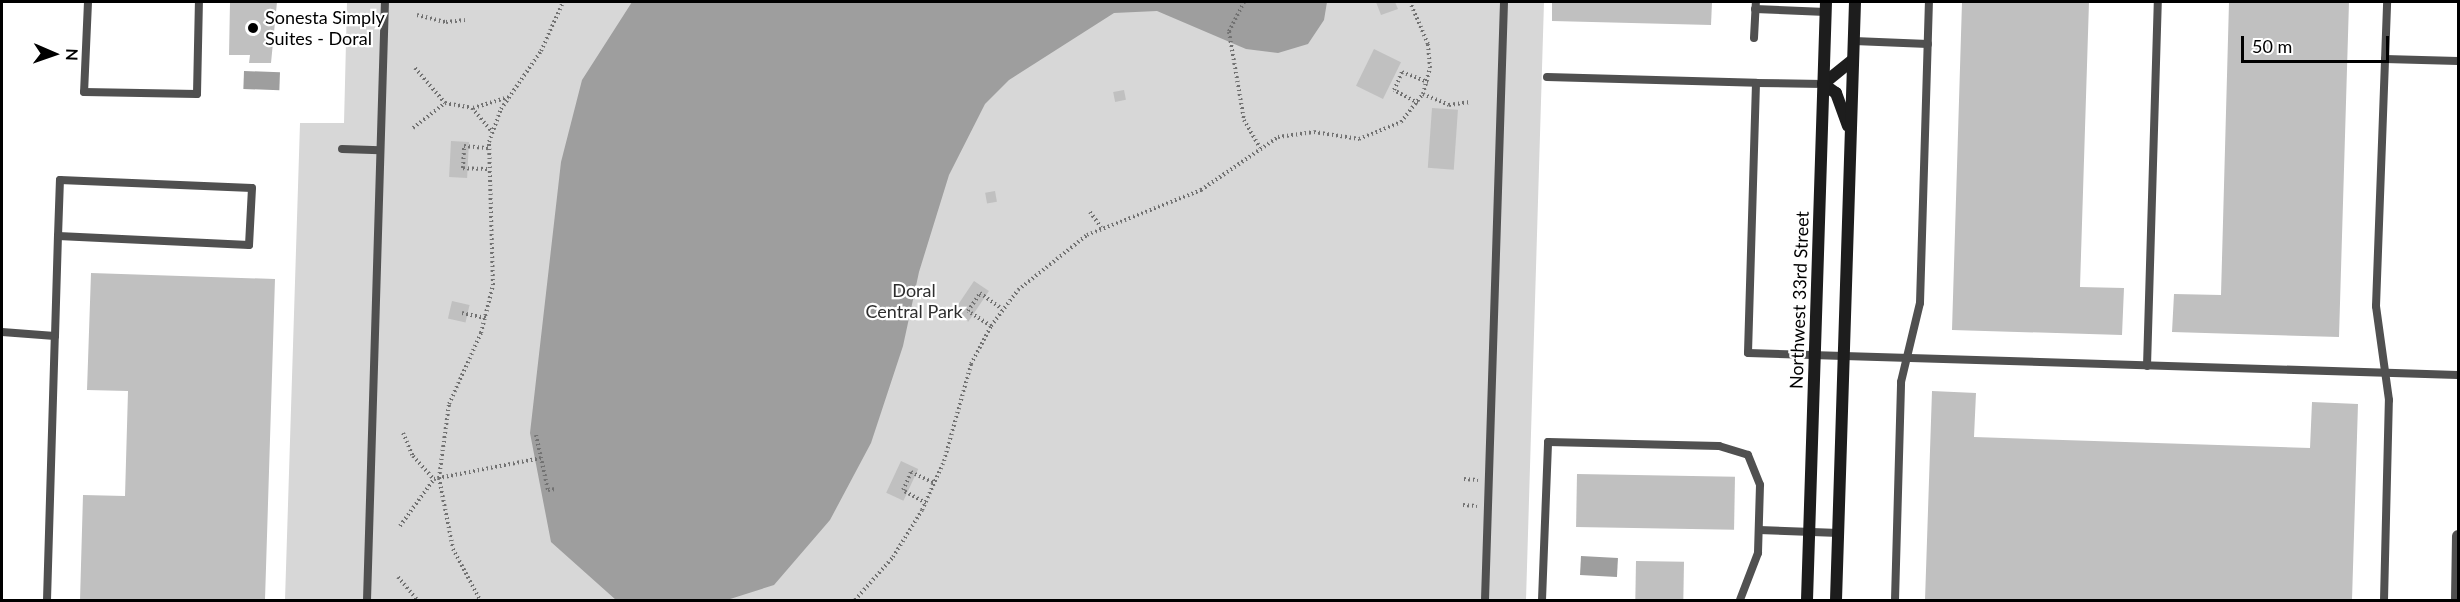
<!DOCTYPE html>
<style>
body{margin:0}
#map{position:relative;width:2460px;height:602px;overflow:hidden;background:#fff;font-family:Lato,sans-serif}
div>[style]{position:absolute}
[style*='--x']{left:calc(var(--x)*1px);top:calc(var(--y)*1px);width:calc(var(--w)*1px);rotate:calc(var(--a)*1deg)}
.green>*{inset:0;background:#d7d7d7}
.water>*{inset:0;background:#9e9e9e;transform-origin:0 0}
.building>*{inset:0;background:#c0c0c0;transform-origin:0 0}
.path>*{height:4px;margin-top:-2px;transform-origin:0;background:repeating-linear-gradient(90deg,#727272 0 1.5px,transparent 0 4.5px)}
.lane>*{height:8px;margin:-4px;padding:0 4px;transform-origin:4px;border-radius:4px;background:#505050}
.street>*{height:12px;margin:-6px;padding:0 6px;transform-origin:6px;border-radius:6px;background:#505050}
.secondary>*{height:12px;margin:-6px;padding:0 6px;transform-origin:6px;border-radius:6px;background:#1d1d1d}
.dots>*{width:16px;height:16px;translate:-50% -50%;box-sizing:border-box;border:3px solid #fff;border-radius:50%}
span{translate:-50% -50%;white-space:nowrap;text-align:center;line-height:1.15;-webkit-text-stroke:4.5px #fff;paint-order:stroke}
.poi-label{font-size:18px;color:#000}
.left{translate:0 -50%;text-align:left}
.park-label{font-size:18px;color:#2e2e2e}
.street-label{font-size:18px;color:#000}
.frame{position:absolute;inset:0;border:3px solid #000;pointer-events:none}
.north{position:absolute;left:24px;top:24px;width:60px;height:60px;-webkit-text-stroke:4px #fff;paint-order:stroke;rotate:92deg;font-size:16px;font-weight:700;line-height:24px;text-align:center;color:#000}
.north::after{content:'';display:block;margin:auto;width:21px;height:27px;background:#000;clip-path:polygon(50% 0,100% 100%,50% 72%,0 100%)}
.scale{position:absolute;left:2241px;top:36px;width:148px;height:27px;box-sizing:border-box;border:3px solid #000;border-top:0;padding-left:8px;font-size:18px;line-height:21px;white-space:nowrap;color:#000;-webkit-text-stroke:4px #fff;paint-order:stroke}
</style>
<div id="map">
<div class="green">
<div style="clip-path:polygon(347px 2px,1544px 2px,1526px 600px,285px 600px,300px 123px,344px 123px)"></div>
</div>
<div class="water">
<div style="clip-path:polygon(632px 2px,1327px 2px,1324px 20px,1308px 44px,1278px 53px,1246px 49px,1157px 11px,1114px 13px,1009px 80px,985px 104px,949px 175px,919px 272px,903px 346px,871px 443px,830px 520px,774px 585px,727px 600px,616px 600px,551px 542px,530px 433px,561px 162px,582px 80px)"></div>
<div style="left:244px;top:71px;width:36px;height:18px;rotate:2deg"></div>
<div style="left:1581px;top:556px;width:37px;height:19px;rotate:3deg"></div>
</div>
<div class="building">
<div style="clip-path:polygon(230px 2px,277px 2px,271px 63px,249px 63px,250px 55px,229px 55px)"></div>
<div style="clip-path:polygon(1376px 2px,1395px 2px,1398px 9px,1381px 15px)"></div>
<div style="clip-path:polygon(1552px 2px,1712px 2px,1711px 25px,1552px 21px)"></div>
<div style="clip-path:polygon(1962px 2px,2089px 2px,2080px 287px,2124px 288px,2122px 335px,1952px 330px)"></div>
<div style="clip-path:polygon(2229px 2px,2349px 2px,2339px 337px,2172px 332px,2174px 294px,2221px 295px)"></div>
<div style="left:1374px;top:49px;width:30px;height:41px;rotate:26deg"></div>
<div style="left:1124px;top:90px;width:10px;height:11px;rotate:79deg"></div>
<div style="left:1432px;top:108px;width:26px;height:60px;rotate:4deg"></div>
<div style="left:451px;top:141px;width:18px;height:36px;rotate:3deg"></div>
<div style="left:995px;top:191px;width:11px;height:10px;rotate:80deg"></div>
<div style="clip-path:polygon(91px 273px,275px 279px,265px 600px,80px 600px,83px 495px,125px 496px,128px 391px,87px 390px)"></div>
<div style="left:974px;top:281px;width:18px;height:37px;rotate:34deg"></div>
<div style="left:452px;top:301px;width:18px;height:18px;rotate:13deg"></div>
<div style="clip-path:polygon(1932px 391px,1976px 393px,1974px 437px,2310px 448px,2312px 402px,2358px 404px,2352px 600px,1925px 600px)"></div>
<div style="left:901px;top:461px;width:19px;height:35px;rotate:25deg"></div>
<div style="left:1577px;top:474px;width:158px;height:53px;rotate:1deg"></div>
<div style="left:1636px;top:561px;width:48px;height:39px;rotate:1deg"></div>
</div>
<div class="path">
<div style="--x:1244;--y:2;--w:34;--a:117"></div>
<div style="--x:1229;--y:32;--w:89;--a:80.3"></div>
<div style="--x:1244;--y:120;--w:32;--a:60"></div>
<div style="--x:417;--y:15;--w:30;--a:14"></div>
<div style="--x:446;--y:22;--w:19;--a:-6"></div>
<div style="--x:415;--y:68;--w:46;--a:49.4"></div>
<div style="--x:1423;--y:94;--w:28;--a:23"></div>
<div style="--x:1449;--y:105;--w:21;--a:-8"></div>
<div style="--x:1418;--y:103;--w:27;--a:-152"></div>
<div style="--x:1394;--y:90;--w:20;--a:-66"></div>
<div style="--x:1402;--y:72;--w:28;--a:21"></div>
<div style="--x:473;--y:108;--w:37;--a:-17"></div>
<div style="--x:413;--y:128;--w:41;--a:-38"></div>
<div style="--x:445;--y:103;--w:27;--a:10"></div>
<div style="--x:472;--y:108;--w:31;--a:50"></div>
<div style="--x:487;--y:169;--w:24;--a:-178"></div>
<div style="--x:463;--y:168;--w:22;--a:-87"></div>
<div style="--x:464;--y:146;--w:25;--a:5"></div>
<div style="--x:1090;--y:212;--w:19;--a:54"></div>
<div style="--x:462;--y:313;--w:25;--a:12"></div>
<div style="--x:991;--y:326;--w:27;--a:-147"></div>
<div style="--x:968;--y:311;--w:22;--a:-56"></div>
<div style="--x:980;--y:293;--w:27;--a:36"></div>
<div style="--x:403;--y:433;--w:25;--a:67"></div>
<div style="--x:413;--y:456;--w:31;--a:48"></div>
<div style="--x:434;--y:479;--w:5;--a:-11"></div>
<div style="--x:439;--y:478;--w:72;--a:78.8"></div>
<div style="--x:453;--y:549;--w:58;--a:62.1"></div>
<div style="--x:536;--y:435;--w:56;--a:77.7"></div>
<div style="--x:548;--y:490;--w:8;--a:-7"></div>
<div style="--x:541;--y:458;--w:104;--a:168.9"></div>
<div style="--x:439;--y:478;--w:75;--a:-82.3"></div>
<div style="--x:449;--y:404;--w:78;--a:-65.7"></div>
<div style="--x:481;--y:333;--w:49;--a:-76"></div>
<div style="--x:493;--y:285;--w:143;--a:-91.6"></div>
<div style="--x:489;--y:142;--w:35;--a:-70"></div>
<div style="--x:501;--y:109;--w:70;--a:-55.4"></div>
<div style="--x:541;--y:51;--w:54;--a:-65.8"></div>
<div style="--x:1464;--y:479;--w:14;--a:4"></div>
<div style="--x:926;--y:503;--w:26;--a:-151"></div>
<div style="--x:903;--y:490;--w:20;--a:-66"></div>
<div style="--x:911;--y:472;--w:26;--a:25"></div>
<div style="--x:1463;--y:505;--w:14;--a:4"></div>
<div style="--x:400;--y:526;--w:58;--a:-54.1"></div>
<div style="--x:398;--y:577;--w:30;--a:50"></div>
<div style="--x:855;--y:600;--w:57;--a:-48.5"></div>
<div style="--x:893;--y:557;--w:55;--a:-58.3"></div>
<div style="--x:922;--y:510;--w:54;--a:-65.8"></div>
<div style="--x:944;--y:461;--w:101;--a:-74.4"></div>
<div style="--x:971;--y:364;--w:43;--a:-62.2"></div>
<div style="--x:991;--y:326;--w:45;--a:-53.1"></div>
<div style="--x:1018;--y:290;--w:88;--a:-38.6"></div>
<div style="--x:1087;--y:235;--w:123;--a:-21.5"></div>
<div style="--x:1201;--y:190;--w:93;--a:-34.5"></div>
<div style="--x:1278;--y:137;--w:36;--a:-8"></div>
<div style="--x:1314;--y:132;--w:46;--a:8.8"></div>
<div style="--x:1359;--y:139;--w:45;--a:-22"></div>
<div style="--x:1401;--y:122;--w:36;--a:-52"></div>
<div style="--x:1423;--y:94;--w:27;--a:-75"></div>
<div style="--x:1430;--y:68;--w:24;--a:-95"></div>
<div style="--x:1428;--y:44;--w:46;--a:-113.2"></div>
</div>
<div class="lane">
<div style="--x:88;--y:2;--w:90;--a:92.5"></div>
<div style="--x:84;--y:92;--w:113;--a:1"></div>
<div style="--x:197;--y:94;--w:92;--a:-88.8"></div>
<div style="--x:1755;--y:9;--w:71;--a:2.4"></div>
<div style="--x:1754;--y:38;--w:36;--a:-87"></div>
<div style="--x:1854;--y:41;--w:74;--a:2.3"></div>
<div style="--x:2385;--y:59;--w:73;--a:1.6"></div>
<div style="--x:1547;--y:77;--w:209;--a:1.6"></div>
<div style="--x:1823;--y:84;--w:67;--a:-179.1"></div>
<div style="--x:1756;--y:83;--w:270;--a:91.7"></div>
<div style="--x:1748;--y:353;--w:710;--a:1.77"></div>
<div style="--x:342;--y:149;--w:38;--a:2"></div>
<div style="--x:2;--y:332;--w:53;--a:4.3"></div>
<div style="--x:55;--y:336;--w:100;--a:-88.3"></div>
<div style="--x:58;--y:236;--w:56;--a:-88"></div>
<div style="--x:60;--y:180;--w:192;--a:2.4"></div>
<div style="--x:252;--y:188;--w:57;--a:93"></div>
<div style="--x:249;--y:245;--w:191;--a:-177.3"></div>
<div style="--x:2147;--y:366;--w:364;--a:-88.3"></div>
<div style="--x:1759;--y:530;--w:80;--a:2.1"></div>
<div style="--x:47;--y:600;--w:264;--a:-88.3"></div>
<div style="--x:367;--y:600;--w:598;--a:-88.28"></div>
<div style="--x:1485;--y:600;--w:598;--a:-88.18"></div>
<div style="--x:1542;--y:600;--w:158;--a:-87.8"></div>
<div style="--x:1548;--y:442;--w:171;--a:1.3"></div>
<div style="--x:1719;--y:446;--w:30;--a:17"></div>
<div style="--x:1748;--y:455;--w:32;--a:68"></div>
<div style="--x:1760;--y:485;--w:68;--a:91.7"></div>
<div style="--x:1758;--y:553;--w:50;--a:111"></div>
<div style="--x:1895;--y:600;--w:218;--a:-88.4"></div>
<div style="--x:1901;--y:382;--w:81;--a:-76.5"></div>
<div style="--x:1920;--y:303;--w:301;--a:-88.3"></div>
<div style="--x:2384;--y:600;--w:200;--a:-88.6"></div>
<div style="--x:2389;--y:400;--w:95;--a:-97.9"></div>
<div style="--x:2376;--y:306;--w:304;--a:-87.9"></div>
</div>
<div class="street">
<div style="--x:2457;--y:600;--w:64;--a:-89.1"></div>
</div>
<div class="secondary">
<div style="--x:1823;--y:84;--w:16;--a:35"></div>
<div style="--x:1836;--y:93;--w:35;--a:70"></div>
<div style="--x:1823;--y:84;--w:38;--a:-39"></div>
<div style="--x:1807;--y:600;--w:598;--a:-88.18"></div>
<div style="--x:1836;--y:600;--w:598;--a:-88.18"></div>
</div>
<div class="dots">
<div style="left:253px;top:28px;background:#000"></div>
</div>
<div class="poi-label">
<span class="left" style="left:265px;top:28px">Sonesta Simply<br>Suites - Doral</span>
</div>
<div class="park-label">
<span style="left:914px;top:301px">Doral<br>Central Park</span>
</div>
<div class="street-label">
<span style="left:1799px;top:300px;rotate:-88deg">Northwest 33rd Street</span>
</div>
<div class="frame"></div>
<div class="north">N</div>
<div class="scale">50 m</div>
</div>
